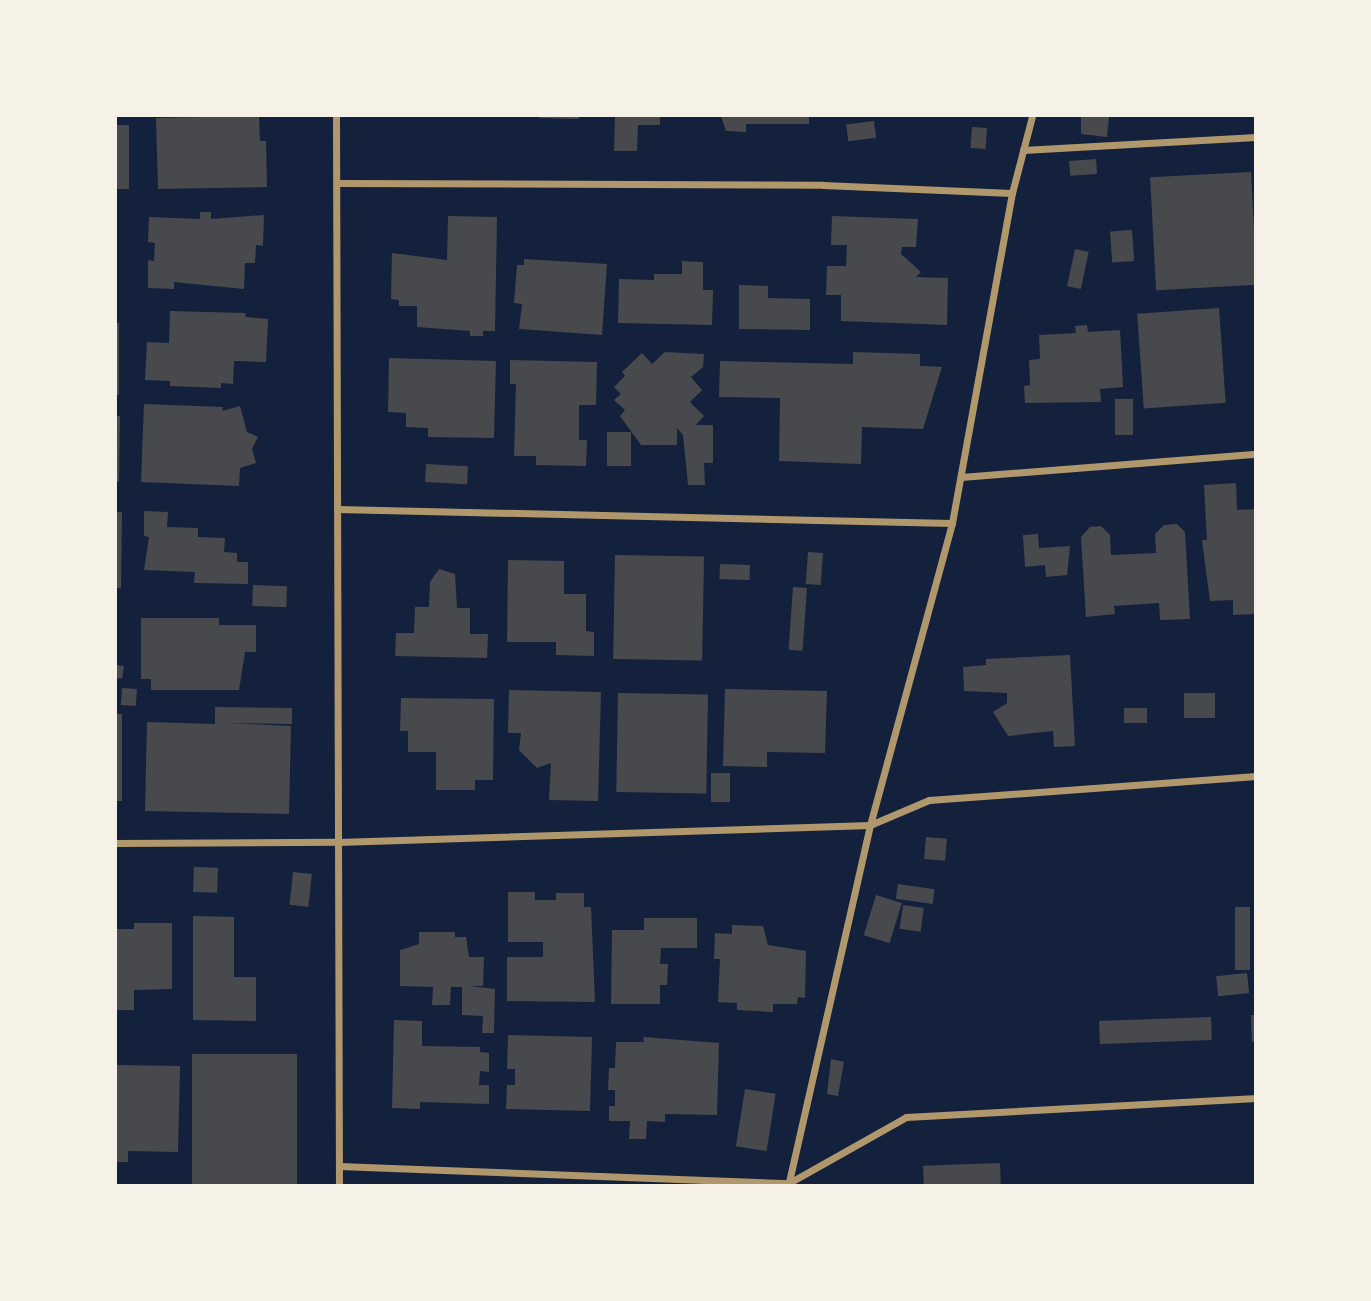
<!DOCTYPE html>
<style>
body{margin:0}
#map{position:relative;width:1371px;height:1301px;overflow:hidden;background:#14213d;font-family:"Exo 2",sans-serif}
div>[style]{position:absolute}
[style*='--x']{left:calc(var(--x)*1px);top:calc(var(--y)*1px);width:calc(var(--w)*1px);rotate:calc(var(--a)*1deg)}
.building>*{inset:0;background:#48494c;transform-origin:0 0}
.minor>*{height:7px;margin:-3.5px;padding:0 3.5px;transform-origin:3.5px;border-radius:3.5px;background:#b1986c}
span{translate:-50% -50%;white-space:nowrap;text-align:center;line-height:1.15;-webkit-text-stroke:5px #f6f1e7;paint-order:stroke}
.frame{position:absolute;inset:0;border:117px solid #f6f1e7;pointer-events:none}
</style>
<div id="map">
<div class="building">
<div style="clip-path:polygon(246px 116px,259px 116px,260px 141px,266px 141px,267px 187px,158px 189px,156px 118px)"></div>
<div style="clip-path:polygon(539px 116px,579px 116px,579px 119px,539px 118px)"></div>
<div style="clip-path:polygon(615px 116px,660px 116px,660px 125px,638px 125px,637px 151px,614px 151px)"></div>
<div style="clip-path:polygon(721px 116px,809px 116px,809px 124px,746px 124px,746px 132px,726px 131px)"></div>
<div style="clip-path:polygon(1081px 116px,1109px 117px,1107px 137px,1081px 134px)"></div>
<div style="left:874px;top:121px;width:17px;height:28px;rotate:83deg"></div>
<div style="left:116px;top:125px;width:13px;height:64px"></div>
<div style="left:972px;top:127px;width:15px;height:21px;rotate:4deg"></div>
<div style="left:1096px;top:159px;width:15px;height:27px;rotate:86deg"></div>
<div style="left:1251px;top:172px;width:113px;height:101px;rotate:87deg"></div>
<div style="clip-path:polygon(200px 212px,211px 212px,211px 219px,264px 215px,263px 246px,256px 245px,255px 263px,245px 263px,244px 289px,174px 282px,174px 289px,148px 288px,148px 260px,154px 261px,155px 243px,148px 242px,149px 217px,200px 219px)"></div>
<div style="clip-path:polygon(448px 216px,497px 217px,495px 331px,483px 331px,483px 336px,470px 336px,470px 331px,417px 327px,417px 306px,399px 306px,399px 300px,391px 299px,392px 253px,447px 260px)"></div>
<div style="clip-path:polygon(832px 216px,918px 219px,916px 247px,902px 247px,901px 254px,921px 272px,916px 277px,948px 278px,947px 325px,841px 321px,841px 295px,826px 295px,827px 266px,846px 266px,847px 245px,831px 245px)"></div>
<div style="left:1132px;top:230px;width:31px;height:22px;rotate:86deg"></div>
<div style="left:1075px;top:249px;width:14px;height:38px;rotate:12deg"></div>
<div style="clip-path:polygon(524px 259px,607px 264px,602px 335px,519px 329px,522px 304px,514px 303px,517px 265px,524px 265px)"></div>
<div style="clip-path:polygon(682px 261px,703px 262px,703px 290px,713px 290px,712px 325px,618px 323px,619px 279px,654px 280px,654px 274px,682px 274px)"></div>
<div style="clip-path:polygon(739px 285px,768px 286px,768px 298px,810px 299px,810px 330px,739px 329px)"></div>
<div style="left:1219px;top:308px;width:95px;height:82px;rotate:86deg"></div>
<div style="clip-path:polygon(170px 311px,245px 313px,246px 317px,268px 319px,266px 362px,234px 361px,233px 384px,221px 383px,221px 388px,170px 386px,170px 381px,145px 380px,147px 342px,169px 343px)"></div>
<div style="left:116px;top:323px;width:3px;height:72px"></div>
<div style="clip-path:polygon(1087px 325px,1088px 332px,1120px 330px,1123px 387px,1100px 389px,1101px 402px,1025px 403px,1024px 386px,1030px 385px,1029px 360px,1040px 359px,1039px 335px,1076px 333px,1075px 326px)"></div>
<div style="clip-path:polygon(665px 352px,704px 354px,703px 367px,691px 377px,702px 390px,690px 402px,704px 416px,696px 425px,713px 425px,713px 463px,704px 463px,705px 485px,688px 485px,683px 435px,677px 428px,677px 445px,641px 445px,620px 416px,625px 410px,614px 400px,621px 394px,614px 387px,625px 376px,622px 372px,642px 353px,652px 364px)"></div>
<div style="clip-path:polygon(853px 352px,920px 354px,920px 366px,942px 367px,923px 429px,862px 427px,861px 464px,779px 461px,780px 398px,719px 397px,720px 361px,853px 364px)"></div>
<div style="clip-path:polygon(389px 358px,496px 361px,494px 438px,428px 437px,428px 428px,406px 427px,406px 413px,388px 412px)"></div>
<div style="clip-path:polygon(510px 360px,597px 362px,596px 405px,579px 405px,579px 440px,587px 440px,586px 466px,536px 465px,536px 456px,514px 456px,516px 384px,510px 384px)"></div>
<div style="left:1115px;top:399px;width:18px;height:36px"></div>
<div style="clip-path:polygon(144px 404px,223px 407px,222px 411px,240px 406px,247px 432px,258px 437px,252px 449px,256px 463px,240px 468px,239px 486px,141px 482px)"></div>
<div style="clip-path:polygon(116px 416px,120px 416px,119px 482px,116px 481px)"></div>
<div style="left:607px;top:432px;width:24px;height:34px"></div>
<div style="left:426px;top:464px;width:42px;height:18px;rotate:3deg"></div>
<div style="clip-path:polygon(1236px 483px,1237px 510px,1256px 509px,1256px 614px,1233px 615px,1233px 600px,1210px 601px,1202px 540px,1207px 540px,1204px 485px)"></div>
<div style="clip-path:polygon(144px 511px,168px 512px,167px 527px,198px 528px,198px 537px,225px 538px,224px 552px,237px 553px,237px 562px,248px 562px,248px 584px,194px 583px,195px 572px,144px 570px,149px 537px,144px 536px)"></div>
<div style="clip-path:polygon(116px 512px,122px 512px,121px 588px,116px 588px)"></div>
<div style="clip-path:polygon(1177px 524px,1185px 532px,1190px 619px,1160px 620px,1159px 603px,1114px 606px,1115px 614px,1086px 617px,1081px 537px,1090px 527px,1101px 526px,1110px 535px,1111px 555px,1156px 553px,1155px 534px,1164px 525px)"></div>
<div style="clip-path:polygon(1038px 534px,1039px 548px,1070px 546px,1067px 575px,1046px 577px,1045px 565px,1025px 567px,1023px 535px)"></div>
<div style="left:808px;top:552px;width:15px;height:32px;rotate:4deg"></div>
<div style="left:615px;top:555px;width:89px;height:104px;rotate:1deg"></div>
<div style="clip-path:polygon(508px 560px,564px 561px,564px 594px,586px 594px,586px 631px,594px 632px,594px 656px,556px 655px,556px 642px,507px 642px)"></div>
<div style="left:720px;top:564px;width:30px;height:15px;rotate:2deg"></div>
<div style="clip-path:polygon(439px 569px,455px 574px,457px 608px,470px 608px,470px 634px,488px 634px,487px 658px,395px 656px,396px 633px,414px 633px,415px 607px,429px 607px,430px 582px)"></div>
<div style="left:253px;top:585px;width:34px;height:21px;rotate:2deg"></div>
<div style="left:793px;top:587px;width:14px;height:63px;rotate:4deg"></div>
<div style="clip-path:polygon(141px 618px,219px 618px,219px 625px,256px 625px,256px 652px,245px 652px,239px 690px,151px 690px,151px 679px,141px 679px)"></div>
<div style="clip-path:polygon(1070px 655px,1075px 746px,1054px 747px,1053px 731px,1008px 736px,993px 712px,1007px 703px,1007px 693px,964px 691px,963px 667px,986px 665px,986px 659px)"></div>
<div style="clip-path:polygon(116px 665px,124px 666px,122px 679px,116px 678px)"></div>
<div style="left:122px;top:688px;width:15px;height:17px;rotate:4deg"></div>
<div style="clip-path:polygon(725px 689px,827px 691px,825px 753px,767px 752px,767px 767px,723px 766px)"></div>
<div style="clip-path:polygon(509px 690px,601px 692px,598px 801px,549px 800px,551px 763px,537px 768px,519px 750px,521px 733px,508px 733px)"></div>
<div style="left:618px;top:693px;width:90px;height:99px;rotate:1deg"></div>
<div style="left:1215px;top:693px;width:25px;height:31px;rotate:90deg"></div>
<div style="clip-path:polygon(401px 698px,494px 699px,493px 780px,475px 780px,475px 790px,436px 790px,436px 752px,408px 752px,408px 731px,400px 731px)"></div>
<div style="clip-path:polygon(215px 707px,292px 708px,292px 724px,226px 723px,291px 726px,289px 814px,145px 811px,147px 722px,215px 724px)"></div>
<div style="left:1147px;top:708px;width:15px;height:23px;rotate:90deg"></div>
<div style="left:116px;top:714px;width:6px;height:87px"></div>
<div style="left:711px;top:773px;width:19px;height:29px"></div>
<div style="left:926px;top:837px;width:21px;height:22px;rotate:5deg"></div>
<div style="left:194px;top:867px;width:24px;height:25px;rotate:2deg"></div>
<div style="left:293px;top:872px;width:19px;height:33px;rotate:6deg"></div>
<div style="left:898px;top:884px;width:37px;height:15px;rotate:8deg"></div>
<div style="clip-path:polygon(508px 892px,535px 892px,535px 900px,556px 900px,556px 893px,584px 893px,584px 907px,591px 907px,595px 1002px,507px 1001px,507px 957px,543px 957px,543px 942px,508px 942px)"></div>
<div style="left:876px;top:895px;width:27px;height:42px;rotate:17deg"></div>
<div style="left:903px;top:905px;width:21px;height:24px;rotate:8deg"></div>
<div style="left:1235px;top:907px;width:15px;height:63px"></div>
<div style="clip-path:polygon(193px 916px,234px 917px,234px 977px,256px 977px,256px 1021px,193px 1020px)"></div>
<div style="clip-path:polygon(644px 918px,697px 918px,697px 948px,661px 948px,660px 964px,668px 964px,667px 985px,660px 985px,660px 1004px,611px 1004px,612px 930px,644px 930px)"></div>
<div style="clip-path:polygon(134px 923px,172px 923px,172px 989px,134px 990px,134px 1010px,116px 1010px,116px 929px,134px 929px)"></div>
<div style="clip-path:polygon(732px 925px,763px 926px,768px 945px,806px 951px,805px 998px,798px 997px,797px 1004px,773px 1004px,773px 1012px,737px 1010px,737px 1003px,718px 1002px,720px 959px,714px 959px,715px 933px,732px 934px)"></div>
<div style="clip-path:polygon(419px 932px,455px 932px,455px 937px,466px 937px,469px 957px,484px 957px,483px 986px,469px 986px,495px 989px,494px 1033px,482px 1033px,483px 1016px,462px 1015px,462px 987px,451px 987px,450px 1005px,432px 1005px,433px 987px,400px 986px,400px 950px,419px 944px)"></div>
<div style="left:1247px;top:973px;width:20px;height:31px;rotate:84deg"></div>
<div style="clip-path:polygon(1251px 1015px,1256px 1015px,1256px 1041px,1252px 1042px)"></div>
<div style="left:1211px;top:1017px;width:23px;height:112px;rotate:88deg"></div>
<div style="clip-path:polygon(394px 1020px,422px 1021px,422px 1046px,480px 1047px,480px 1052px,489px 1053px,489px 1072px,480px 1071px,479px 1085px,489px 1085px,489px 1104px,420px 1102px,420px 1109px,392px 1108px)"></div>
<div style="clip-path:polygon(508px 1035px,592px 1037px,590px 1111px,506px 1109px,507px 1085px,515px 1085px,515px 1069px,507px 1069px)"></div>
<div style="clip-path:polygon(643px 1037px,719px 1043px,717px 1115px,665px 1114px,665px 1122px,647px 1121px,646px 1139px,629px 1139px,630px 1121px,609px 1121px,609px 1106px,615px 1106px,615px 1090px,608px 1090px,609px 1068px,615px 1068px,616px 1042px,644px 1042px)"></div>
<div style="left:192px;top:1054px;width:105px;height:132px"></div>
<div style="clip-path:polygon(831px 1059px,844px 1062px,838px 1096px,827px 1094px)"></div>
<div style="clip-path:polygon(116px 1065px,180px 1066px,178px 1152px,128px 1151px,128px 1162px,116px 1162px)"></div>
<div style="left:745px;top:1089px;width:31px;height:58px;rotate:9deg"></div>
<div style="left:1000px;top:1163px;width:23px;height:77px;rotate:88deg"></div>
</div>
<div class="minor">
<div style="--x:336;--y:116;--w:1070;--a:89.84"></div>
<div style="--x:1023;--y:150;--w:233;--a:-3.2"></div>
<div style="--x:337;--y:183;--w:486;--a:0.2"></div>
<div style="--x:823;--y:185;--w:189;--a:2.4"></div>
<div style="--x:961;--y:477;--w:296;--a:-4.5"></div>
<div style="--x:337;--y:509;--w:615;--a:1.3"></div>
<div style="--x:116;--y:843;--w:222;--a:-0.3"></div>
<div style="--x:338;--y:842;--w:532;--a:-1.83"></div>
<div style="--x:870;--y:825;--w:64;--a:-23"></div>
<div style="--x:929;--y:800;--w:328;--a:-4.2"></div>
<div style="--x:339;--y:1166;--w:450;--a:2.2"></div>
<div style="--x:789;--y:1183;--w:134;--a:-29.4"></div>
<div style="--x:906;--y:1117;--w:351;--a:-3.1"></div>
<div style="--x:788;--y:1186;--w:370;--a:-77.2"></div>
<div style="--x:870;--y:825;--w:313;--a:-74.8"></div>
<div style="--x:952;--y:523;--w:335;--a:-79.7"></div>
<div style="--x:1012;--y:193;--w:80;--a:-75.4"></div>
</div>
<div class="frame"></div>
</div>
